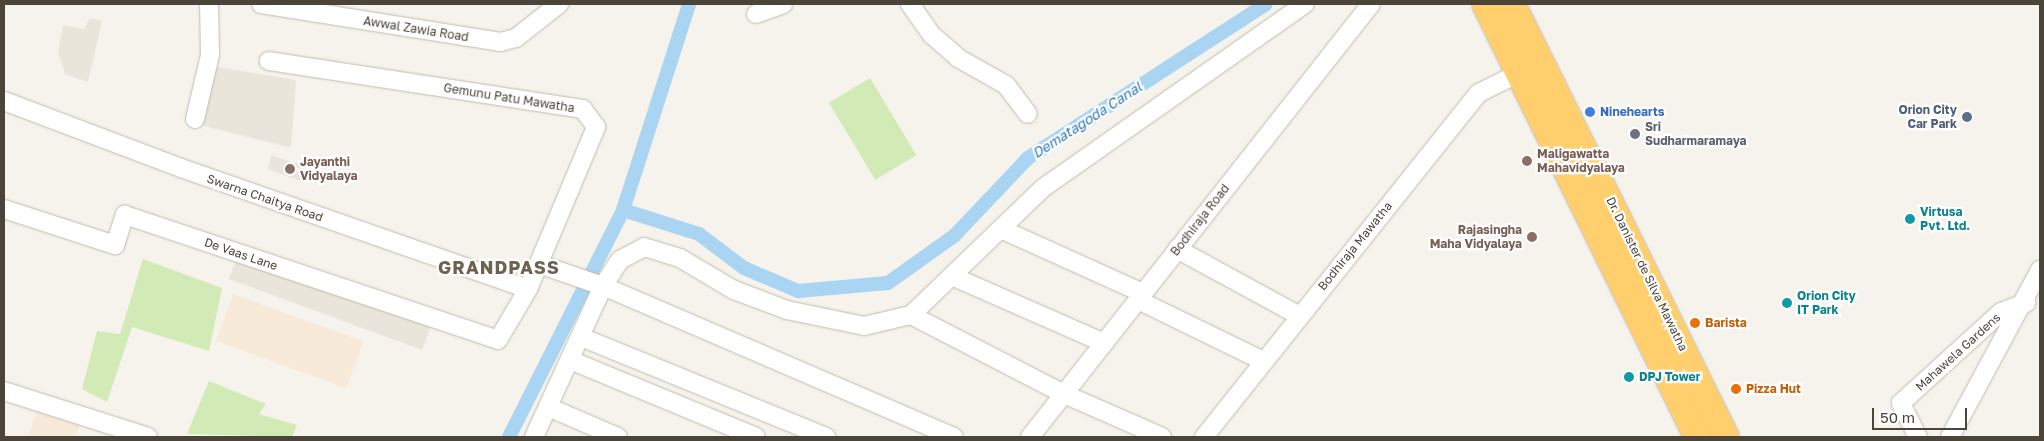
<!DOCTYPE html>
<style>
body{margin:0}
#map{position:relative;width:2044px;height:441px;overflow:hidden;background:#f6f3ec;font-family:"Golos Text",sans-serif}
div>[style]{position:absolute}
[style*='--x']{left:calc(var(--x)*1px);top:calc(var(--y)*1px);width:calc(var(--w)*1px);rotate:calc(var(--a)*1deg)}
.residential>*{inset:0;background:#eae5da}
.commercial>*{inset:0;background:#f7ead8;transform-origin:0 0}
.green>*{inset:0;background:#d2eab5;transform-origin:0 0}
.canal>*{height:14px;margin:-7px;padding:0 7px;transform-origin:7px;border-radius:7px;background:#a9d4f2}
.roads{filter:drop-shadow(0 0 1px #c2bbae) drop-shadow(0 0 1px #c2bbae)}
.minor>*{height:18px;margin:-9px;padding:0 9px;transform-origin:9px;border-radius:9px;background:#fff}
.highway>*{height:26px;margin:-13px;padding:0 13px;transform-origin:13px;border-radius:13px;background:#ffcf6e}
.dots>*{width:14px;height:14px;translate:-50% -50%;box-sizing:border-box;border:2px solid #fff;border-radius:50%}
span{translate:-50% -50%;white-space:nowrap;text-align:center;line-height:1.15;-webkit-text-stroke:4.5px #fff;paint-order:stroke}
.street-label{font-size:12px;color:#4b4439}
.service-label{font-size:12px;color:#4e5e75;font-weight:700}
.right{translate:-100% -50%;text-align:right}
.shop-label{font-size:12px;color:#366cbe;font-weight:700}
.left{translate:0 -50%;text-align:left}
.worship-label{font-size:12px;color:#5b616d;font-weight:700}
.education-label{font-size:12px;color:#785e54;font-weight:700}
.culture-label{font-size:12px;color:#0d838f;font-weight:700}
.food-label{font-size:12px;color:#c56008;font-weight:700}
.water-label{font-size:14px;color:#2e7ab2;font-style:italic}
.district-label{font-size:18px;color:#6e6250;font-weight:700;letter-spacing:1px}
.frame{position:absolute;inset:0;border:5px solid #4b4439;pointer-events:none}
.scale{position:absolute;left:1872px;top:408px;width:95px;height:22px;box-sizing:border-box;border:2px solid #4b4439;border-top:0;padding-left:6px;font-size:15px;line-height:18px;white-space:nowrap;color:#4b4439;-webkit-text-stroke:4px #fff;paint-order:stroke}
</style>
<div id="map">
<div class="residential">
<div style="clip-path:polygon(90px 18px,102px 21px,88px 82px,65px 74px,58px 52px,63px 25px,84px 29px)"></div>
<div style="clip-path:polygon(217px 67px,296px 80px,291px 148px,201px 125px)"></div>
<div style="clip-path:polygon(271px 155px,305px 166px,303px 182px,268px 169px)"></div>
<div style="clip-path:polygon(237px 258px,432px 323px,422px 350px,229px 279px)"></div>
</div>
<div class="commercial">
<div style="left:233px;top:294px;width:139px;height:50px;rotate:20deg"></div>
<div style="clip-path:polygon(37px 409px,80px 423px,75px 437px,28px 437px)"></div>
</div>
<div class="green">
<div style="left:870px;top:78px;width:90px;height:48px;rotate:59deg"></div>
<div style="clip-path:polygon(143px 259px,222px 288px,209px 351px,132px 327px,107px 402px,82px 389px,97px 331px,120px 334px)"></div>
<div style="clip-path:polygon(209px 381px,266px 404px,259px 414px,297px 425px,292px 437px,187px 434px)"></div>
</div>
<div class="canal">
<div style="--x:623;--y:210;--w:80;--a:17.5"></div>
<div style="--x:699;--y:234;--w:56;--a:37.1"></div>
<div style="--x:744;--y:268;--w:59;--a:23.1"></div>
<div style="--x:798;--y:291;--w:90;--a:-5.1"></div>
<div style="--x:888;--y:283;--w:81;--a:-35.5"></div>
<div style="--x:954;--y:236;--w:108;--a:-46.5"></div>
<div style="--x:1028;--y:158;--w:283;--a:-32.9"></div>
<div style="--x:509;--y:437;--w:254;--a:-63.3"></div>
<div style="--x:623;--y:210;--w:216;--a:-72.2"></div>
</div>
<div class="roads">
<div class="minor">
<div style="--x:261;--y:4;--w:242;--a:9"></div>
<div style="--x:500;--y:42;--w:16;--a:-14"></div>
<div style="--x:516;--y:38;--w:55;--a:-38.3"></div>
<div style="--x:910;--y:4;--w:38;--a:55"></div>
<div style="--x:932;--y:35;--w:35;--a:41"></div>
<div style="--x:958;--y:58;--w:55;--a:29.4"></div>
<div style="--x:1006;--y:85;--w:36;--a:53"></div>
<div style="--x:756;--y:14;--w:29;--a:-20"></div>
<div style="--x:4;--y:101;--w:189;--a:20.7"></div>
<div style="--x:181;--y:168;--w:367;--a:19.2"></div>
<div style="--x:195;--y:119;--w:66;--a:-76.8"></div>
<div style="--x:210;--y:55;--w:51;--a:-91.1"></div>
<div style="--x:4;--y:209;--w:117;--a:18"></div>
<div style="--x:115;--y:245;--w:32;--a:-72"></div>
<div style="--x:125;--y:215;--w:393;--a:18.5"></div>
<div style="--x:498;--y:340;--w:59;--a:-59.5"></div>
<div style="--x:528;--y:289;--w:176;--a:-67.2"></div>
<div style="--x:596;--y:127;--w:22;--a:-126"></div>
<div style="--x:583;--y:109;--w:318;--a:-171.3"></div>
<div style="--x:1001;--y:229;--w:156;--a:24.3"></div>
<div style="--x:1177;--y:249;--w:138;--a:28.6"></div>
<div style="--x:539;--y:264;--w:68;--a:19"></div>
<div style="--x:603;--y:286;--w:382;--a:23.3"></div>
<div style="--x:954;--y:277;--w:164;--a:23.7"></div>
<div style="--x:1138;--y:300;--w:139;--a:26"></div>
<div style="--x:911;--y:315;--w:172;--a:27.3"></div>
<div style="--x:1064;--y:394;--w:107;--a:23.7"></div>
<div style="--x:581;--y:337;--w:265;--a:22.2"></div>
<div style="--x:570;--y:360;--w:201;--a:22.5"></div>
<div style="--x:4;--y:391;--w:151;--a:17.7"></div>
<div style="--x:548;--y:407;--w:76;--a:23.2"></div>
<div style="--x:534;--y:437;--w:166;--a:-65.4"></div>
<div style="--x:603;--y:286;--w:31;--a:-57"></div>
<div style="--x:620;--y:260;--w:27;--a:-28"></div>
<div style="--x:644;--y:247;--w:38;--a:17"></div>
<div style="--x:680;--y:258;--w:63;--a:30.7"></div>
<div style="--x:734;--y:290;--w:57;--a:20.7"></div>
<div style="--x:787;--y:310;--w:79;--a:11.7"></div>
<div style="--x:864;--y:326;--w:48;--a:-13.2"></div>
<div style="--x:911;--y:315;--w:183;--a:-43.9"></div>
<div style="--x:1043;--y:188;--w:320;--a:-35.1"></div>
<div style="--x:1030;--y:437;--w:551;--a:-51.78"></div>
<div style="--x:1204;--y:437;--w:440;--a:-51.4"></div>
<div style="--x:1479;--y:93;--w:47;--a:-26.6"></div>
<div style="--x:1918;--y:437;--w:38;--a:-117"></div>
<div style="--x:1901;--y:403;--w:135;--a:-42.3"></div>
<div style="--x:2001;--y:312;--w:27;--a:-20"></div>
<div style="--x:1950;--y:437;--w:190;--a:-61.7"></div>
</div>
<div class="highway">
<div style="--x:1485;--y:4;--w:482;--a:63.9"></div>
<div style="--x:1512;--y:4;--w:483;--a:63.7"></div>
</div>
</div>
<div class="dots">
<div style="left:1590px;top:112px;background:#3f7fe0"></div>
<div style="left:1967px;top:117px;background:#5c6f8a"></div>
<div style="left:1635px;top:134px;background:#6b7280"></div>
<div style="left:1527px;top:161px;background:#8d6e63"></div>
<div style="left:290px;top:169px;background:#8d6e63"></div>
<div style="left:1910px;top:219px;background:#0f9aa8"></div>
<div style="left:1532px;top:237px;background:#8d6e63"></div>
<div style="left:1787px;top:303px;background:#0f9aa8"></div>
<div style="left:1695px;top:323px;background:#e8710a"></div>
<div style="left:1629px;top:377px;background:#0f9aa8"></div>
<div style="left:1736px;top:389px;background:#e8710a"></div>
</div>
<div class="street-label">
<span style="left:416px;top:29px;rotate:9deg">Awwal Zawia Road</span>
<span style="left:509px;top:98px;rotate:9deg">Gemunu Patu Mawatha</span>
<span style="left:265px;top:198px;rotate:19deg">Swarna Chaitya Road</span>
<span style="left:1200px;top:220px;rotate:-52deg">Bodhiraja Road</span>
<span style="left:1355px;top:246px;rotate:-51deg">Bodhiraja Mawatha</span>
<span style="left:241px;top:254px;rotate:19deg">De Vaas Lane</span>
<span style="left:1647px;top:274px;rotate:64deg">Dr. Danister de Silva Mawatha</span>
<span style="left:1958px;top:352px;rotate:-42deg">Mahawela Gardens</span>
</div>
<div class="service-label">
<span class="right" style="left:1957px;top:117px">Orion City<br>Car Park</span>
</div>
<div class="shop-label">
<span class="left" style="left:1600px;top:112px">Ninehearts</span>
</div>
<div class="worship-label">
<span class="left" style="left:1645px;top:134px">Sri<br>Sudharmaramaya</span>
</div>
<div class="education-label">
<span class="left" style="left:1537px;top:161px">Maligawatta<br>Mahavidyalaya</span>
<span class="left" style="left:300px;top:169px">Jayanthi<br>Vidyalaya</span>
<span class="right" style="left:1522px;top:237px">Rajasingha<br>Maha Vidyalaya</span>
</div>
<div class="culture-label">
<span class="left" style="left:1920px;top:219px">Virtusa<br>Pvt. Ltd.</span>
<span class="left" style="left:1797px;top:303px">Orion City<br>IT Park</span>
<span class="left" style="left:1639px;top:377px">DPJ Tower</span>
</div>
<div class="food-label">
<span class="left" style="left:1705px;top:323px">Barista</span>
<span class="left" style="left:1746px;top:389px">Pizza Hut</span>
</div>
<div class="water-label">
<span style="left:1087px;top:120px;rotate:-33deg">Dematagoda Canal</span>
</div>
<div class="district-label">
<span style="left:499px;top:267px">GRANDPASS</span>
</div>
<div class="frame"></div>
<div class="scale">50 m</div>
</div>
